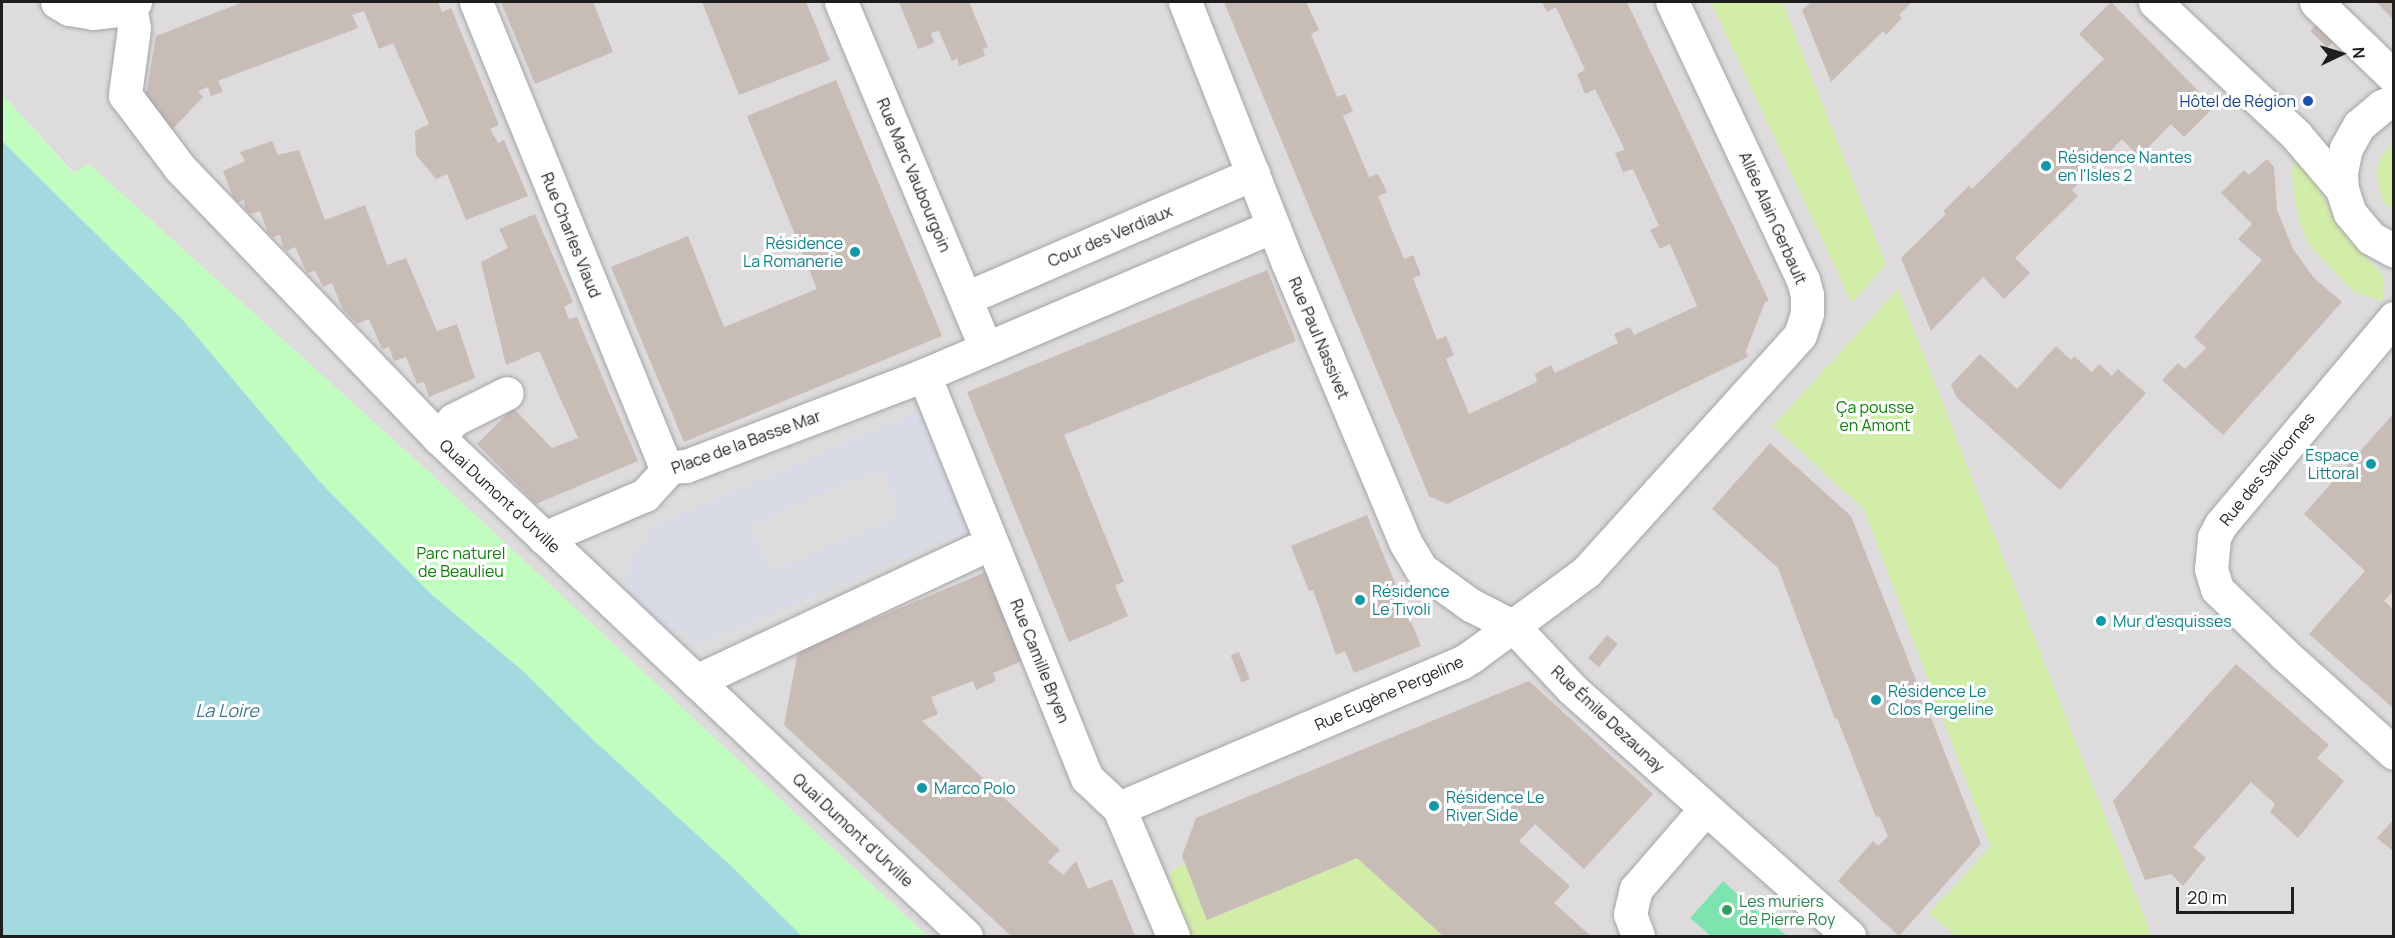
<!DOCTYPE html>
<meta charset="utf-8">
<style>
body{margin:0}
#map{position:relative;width:2395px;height:938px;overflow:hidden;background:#f0eae4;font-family:Manrope,sans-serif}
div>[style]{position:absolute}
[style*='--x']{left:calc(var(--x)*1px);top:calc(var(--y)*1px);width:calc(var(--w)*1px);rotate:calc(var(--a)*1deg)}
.residential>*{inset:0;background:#dddbdb}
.grass>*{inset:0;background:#d2eda7}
.park>*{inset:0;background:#c1fdbe}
.pitch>*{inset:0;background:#7de4af}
.plaza>*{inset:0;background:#d8dae6}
.water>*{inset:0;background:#a2dae0}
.building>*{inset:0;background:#c8bcb7;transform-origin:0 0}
.roads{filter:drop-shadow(0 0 2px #a5a5a5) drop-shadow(0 0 2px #a5a5a5)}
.street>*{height:33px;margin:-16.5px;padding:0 16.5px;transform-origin:16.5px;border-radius:16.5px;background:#fff}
.dots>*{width:16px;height:16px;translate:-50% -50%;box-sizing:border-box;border:3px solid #fff;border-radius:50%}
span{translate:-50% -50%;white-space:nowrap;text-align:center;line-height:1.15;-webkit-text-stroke:6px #fff;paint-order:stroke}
.transit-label{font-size:16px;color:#164399}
.right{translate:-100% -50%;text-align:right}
.culture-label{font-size:16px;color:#0d838f}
.left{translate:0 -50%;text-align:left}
.street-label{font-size:16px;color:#1e1e1e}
.park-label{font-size:16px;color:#0a8405}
.leisure-label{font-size:16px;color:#27864d}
.water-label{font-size:18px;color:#3d789c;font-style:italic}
.frame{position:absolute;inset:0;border:3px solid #1e1e1e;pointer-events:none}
.north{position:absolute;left:2311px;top:24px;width:60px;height:60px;-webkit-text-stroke:4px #fff;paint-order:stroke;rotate:86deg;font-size:16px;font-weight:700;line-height:24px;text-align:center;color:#1e1e1e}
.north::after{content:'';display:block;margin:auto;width:21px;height:27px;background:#1e1e1e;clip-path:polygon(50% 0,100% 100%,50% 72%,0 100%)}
.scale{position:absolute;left:2176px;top:887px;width:118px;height:27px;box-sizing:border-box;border:3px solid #1e1e1e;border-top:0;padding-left:8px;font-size:18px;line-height:21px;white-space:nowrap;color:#1e1e1e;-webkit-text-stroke:4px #fff;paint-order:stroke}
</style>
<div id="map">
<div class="residential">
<div style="clip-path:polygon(2px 2px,2393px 2px,2393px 936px,927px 936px,430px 473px,89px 164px,74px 173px,2px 94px)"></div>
</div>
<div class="grass">
<div style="clip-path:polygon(1711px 2px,1782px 2px,1886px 264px,1852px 303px)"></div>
<div style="clip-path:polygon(2393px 142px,2393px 211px,2382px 200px,2376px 171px,2381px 157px)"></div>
<div style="clip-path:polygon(2295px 157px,2317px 185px,2338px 228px,2381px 273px,2384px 282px,2383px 301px,2354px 292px,2309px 245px,2300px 223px,2295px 199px,2292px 174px)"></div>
<div style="clip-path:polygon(1898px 289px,1968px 468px,2152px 936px,1956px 936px,1929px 913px,1991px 847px,1864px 509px,1773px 426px)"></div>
<div style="clip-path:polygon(1357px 858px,1443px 936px,1185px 936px,1165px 886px,1172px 884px,1170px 872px,1185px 863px,1207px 920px)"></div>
</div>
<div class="park">
<div style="clip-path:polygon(2px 94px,73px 173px,89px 164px,430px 473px,927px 936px,802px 936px,730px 865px,589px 736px,522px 670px,431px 594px,320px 482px,181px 318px,2px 141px)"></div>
</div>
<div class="pitch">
<div style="clip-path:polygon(1723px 881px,1746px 902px,1787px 936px,1711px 936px,1690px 918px)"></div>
</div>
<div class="plaza">
<div style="clip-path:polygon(evenodd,922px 410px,970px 530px,693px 647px,687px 630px,670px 630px,653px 624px,630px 599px,626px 582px,628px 564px,637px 549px,649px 537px,645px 529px,922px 410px,882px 469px,900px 516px,770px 571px,751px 525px,882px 469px)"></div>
</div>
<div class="water">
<div style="clip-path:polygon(2px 141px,181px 318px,320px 482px,431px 594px,522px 670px,589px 736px,730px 865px,802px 936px,2px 936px)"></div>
</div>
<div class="building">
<div style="clip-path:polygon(243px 2px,438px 2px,442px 12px,451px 8px,499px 125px,490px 129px,498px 143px,504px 140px,528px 196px,466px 220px,447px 174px,436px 179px,416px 155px,415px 131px,429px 124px,393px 43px,379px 49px,364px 11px,352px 15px,358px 28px,218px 81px,223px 92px,211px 96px,208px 87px,198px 91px,203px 97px,169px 133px,144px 107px,156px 36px)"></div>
<div style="clip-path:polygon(501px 2px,593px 2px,613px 52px,535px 84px)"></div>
<div style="clip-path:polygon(702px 2px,806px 2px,830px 60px,739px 95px)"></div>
<div style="clip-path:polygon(899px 2px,969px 2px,988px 47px,983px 49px,985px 56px,959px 66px,957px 58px,952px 61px,939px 31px,931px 33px,934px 43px,918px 49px)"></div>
<div style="clip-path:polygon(1224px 2px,1306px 2px,1319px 30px,1311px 34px,1337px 97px,1345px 94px,1353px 111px,1343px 116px,1369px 177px,1378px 174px,1387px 192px,1378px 196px,1404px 259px,1413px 255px,1421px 275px,1413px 278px,1437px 340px,1446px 336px,1454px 355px,1446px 359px,1469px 414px,1537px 382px,1535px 374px,1551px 365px,1555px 373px,1618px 343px,1614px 334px,1630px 327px,1634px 335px,1697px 306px,1670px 244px,1660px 249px,1650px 230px,1659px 226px,1633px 169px,1623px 172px,1615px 153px,1625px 150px,1595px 89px,1585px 94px,1577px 74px,1585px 70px,1556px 7px,1547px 12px,1542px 2px,1627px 2px,1769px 301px,1765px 302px,1746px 351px,1748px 357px,1447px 504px,1429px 496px)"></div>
<div style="clip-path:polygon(1811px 2px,1912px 2px,1899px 15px,1902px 18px,1886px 35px,1883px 31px,1831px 82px,1802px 10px)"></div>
<div style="clip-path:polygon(2111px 2px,2214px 107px,2184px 137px,2171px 124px,2139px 157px,2122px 139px,2072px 190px,2078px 196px,2015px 258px,2030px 273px,2004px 299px,1983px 277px,1931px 331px,1901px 258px,1946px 214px,1943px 211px,1969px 186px,1972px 189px,2104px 59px,2079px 34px)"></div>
<div style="clip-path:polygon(2376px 2px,2394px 2px,2394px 20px)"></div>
<div style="left:2316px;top:25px;width:24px;height:8px;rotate:45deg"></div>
<div style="clip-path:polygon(836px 80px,942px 336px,684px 442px,611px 267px,688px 236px,724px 327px,817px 289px,747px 116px)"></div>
<div style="clip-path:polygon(272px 141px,278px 155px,299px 150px,325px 220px,365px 205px,387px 265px,406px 258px,437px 331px,457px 324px,475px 378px,429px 397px,424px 382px,417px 384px,406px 357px,394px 361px,389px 347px,382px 349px,369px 319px,357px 324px,342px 308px,332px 283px,323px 287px,315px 271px,307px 273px,295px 247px,287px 251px,283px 247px,280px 235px,273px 237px,268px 233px,260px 211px,251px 214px,245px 209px,244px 200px,238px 202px,233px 197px,223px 171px,245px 161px,240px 152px)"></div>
<div style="clip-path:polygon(2267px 159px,2274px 167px,2277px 210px,2293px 249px,2314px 278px,2342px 302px,2223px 435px,2162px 380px,2178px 363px,2185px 369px,2206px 348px,2194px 337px,2262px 260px,2238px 239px,2252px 224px,2221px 193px,2244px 170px,2249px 175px)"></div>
<div style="clip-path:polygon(535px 214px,573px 302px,564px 307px,569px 319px,577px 317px,638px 461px,536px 504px,477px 444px,513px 408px,552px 448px,578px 438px,539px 351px,506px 365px,481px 262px,508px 248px,499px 229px)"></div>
<div style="clip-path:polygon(1267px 270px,1296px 341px,1064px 435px,1124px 582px,1115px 585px,1128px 616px,1069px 642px,967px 392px)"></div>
<div style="clip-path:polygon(2056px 346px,2071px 360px,2074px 356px,2092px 372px,2099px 364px,2112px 376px,2118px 369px,2146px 393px,2060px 490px,1957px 398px,1951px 385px,1980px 354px,2017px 389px)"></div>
<div style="clip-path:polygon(2394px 413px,2394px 590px,2384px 601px,2394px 610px,2394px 709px,2309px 634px,2365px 571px,2304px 514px)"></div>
<div style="clip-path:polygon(1770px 443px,1851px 516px,1981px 844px,1899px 936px,1838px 881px,1873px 841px,1878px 846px,1888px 836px,1879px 816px,1876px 817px,1837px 718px,1835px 719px,1778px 568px,1712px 509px)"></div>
<div style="clip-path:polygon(1367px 515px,1421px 646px,1354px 673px,1345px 651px,1336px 655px,1313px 590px,1309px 591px,1291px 546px)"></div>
<div style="clip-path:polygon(986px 572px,1022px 661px,993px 673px,996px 681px,976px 690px,973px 681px,931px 697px,938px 714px,922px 721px,1060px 850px,1048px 862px,1063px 875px,1076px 861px,1088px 889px,1112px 879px,1135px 936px,1011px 936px,784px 725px,798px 651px)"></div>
<div style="left:1607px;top:635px;width:14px;height:30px;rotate:39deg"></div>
<div style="left:1239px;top:652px;width:29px;height:9px;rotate:68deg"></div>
<div style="clip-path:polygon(2236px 664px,2329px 745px,2317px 758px,2344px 781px,2298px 838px,2270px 812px,2275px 804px,2251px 782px,2193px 847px,2206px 858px,2183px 886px,2171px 874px,2145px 880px,2113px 801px)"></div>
<div style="clip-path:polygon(1529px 681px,1653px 794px,1584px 869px,1535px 824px,1519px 841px,1570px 886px,1554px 903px,1591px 936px,1443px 936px,1357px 858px,1207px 920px,1182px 856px,1196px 818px)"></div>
<div style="clip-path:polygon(2394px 819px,2394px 852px,2377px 838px)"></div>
</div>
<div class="roads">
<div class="street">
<div style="--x:57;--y:2;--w:14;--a:30"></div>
<div style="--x:69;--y:9;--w:24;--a:9"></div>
<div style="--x:93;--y:13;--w:26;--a:-7"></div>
<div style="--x:119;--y:10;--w:18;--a:-27"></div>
<div style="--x:476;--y:2;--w:496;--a:67.8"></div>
<div style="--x:663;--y:461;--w:9;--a:41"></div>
<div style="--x:841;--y:2;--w:375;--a:67.3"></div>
<div style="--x:1185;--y:2;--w:278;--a:68.5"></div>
<div style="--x:1287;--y:261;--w:305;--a:67.2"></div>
<div style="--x:1405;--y:542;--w:31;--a:59"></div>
<div style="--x:1421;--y:569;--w:62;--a:35.8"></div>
<div style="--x:1471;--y:605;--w:48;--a:27.1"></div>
<div style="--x:1514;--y:627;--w:85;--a:46.9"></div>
<div style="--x:1572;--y:689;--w:371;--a:41.7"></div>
<div style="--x:2155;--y:2;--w:194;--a:43.3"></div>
<div style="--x:2296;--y:135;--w:71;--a:49.6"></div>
<div style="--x:2316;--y:2;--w:108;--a:43.9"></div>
<div style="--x:130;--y:4;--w:24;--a:81"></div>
<div style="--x:134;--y:28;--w:68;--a:97.7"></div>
<div style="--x:125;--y:95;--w:91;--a:53"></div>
<div style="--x:180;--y:168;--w:374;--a:46.2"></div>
<div style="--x:439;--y:438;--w:725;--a:43.38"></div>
<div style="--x:2394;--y:101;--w:13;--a:157"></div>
<div style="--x:2382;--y:106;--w:30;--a:140"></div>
<div style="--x:2359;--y:125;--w:26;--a:119"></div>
<div style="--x:2346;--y:148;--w:25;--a:102"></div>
<div style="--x:2341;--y:172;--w:17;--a:87"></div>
<div style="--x:2342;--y:189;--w:25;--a:72"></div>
<div style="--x:2350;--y:213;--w:33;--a:50"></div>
<div style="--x:2371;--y:238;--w:26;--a:29"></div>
<div style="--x:966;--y:298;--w:313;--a:-23.4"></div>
<div style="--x:2394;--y:318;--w:269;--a:130"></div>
<div style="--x:2221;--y:524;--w:15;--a:118"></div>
<div style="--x:2214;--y:537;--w:32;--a:95"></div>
<div style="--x:2211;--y:569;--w:21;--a:73"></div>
<div style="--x:2217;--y:589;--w:93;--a:44.1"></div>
<div style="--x:2284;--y:654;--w:148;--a:42"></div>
<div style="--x:924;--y:375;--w:435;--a:68"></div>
<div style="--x:1087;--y:778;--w:44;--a:43.2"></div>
<div style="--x:1119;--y:808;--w:139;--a:67.1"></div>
<div style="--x:439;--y:438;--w:23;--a:-52"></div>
<div style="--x:453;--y:420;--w:60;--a:-26.6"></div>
<div style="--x:544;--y:538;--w:110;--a:-23.1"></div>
<div style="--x:645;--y:495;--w:38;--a:-48"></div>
<div style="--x:670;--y:467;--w:16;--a:-4"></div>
<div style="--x:686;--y:466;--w:255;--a:-20.9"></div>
<div style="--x:924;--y:375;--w:379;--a:-23.1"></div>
<div style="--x:696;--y:681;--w:306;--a:-25.1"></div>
<div style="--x:1119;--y:808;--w:371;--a:-23"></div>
<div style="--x:1461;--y:663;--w:13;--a:-32"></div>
<div style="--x:1472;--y:656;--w:142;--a:-36.4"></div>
<div style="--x:1586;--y:572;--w:319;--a:-47.9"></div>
<div style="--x:1800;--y:335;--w:23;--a:-72"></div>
<div style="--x:1807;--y:313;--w:18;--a:-90"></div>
<div style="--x:1807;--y:295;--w:16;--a:-105"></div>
<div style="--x:1803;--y:280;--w:307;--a:-115.2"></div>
<div style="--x:1638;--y:936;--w:23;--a:-110"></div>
<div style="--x:1630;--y:914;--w:26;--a:-77"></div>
<div style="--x:1636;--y:889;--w:106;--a:-49.2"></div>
</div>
</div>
<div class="dots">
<div style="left:2308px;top:101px;background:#1a4fb4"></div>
<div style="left:2046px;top:166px;background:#0f9aa8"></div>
<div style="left:855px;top:252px;background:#0f9aa8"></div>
<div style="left:2371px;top:464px;background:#0f9aa8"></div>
<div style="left:1360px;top:600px;background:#0f9aa8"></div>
<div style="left:2101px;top:621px;background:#0f9aa8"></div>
<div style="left:1876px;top:700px;background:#0f9aa8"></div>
<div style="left:922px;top:788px;background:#0f9aa8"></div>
<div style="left:1434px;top:806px;background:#0f9aa8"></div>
<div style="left:1727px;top:910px;background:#2e9e5b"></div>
</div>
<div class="transit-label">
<span class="right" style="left:2296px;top:101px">Hôtel de Région</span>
</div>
<div class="culture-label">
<span class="left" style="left:2058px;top:166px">Résidence Nantes<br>en l'Isles 2</span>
<span class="right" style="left:843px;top:252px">Résidence<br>La Romanerie</span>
<span class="right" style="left:2359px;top:464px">Espace<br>Littoral</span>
<span class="left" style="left:1372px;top:600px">Résidence<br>Le Tivoli</span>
<span class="left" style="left:2113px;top:621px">Mur d'esquisses</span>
<span class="left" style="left:1888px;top:700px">Résidence Le<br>Clos Pergeline</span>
<span class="left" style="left:934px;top:788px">Marco Polo</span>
<span class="left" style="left:1446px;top:806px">Résidence Le<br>River Side</span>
</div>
<div class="street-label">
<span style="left:914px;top:175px;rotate:67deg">Rue Marc Vaubourgoin</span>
<span style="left:1773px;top:218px;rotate:66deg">Allée Alain Gerbault</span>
<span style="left:571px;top:235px;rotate:68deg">Rue Charles Viaud</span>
<span style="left:1110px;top:236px;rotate:-23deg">Cour des Verdiaux</span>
<span style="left:1319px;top:338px;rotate:67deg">Rue Paul Nassivet</span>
<span style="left:746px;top:442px;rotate:-20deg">Place de la Basse Mar</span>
<span style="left:2267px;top:469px;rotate:-51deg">Rue des Salicornes</span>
<span style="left:500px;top:496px;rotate:43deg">Quai Dumont d'Urville</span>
<span style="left:1040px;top:661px;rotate:68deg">Rue Camille Bryen</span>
<span style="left:1389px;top:693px;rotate:-24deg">Rue Eugène Pergeline</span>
<span style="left:1608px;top:719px;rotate:43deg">Rue Émile Dezaunay</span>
<span style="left:853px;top:830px;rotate:43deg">Quai Dumont d'Urville</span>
</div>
<div class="park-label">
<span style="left:1875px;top:416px">Ça pousse<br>en Amont</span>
<span style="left:461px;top:562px">Parc naturel<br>de Beaulieu</span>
</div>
<div class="leisure-label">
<span class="left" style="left:1739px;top:910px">Les muriers<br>de Pierre Roy</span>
</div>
<div class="water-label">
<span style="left:227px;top:710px">La Loire</span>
</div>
<div class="frame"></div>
<div class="north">N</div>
<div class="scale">20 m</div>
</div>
